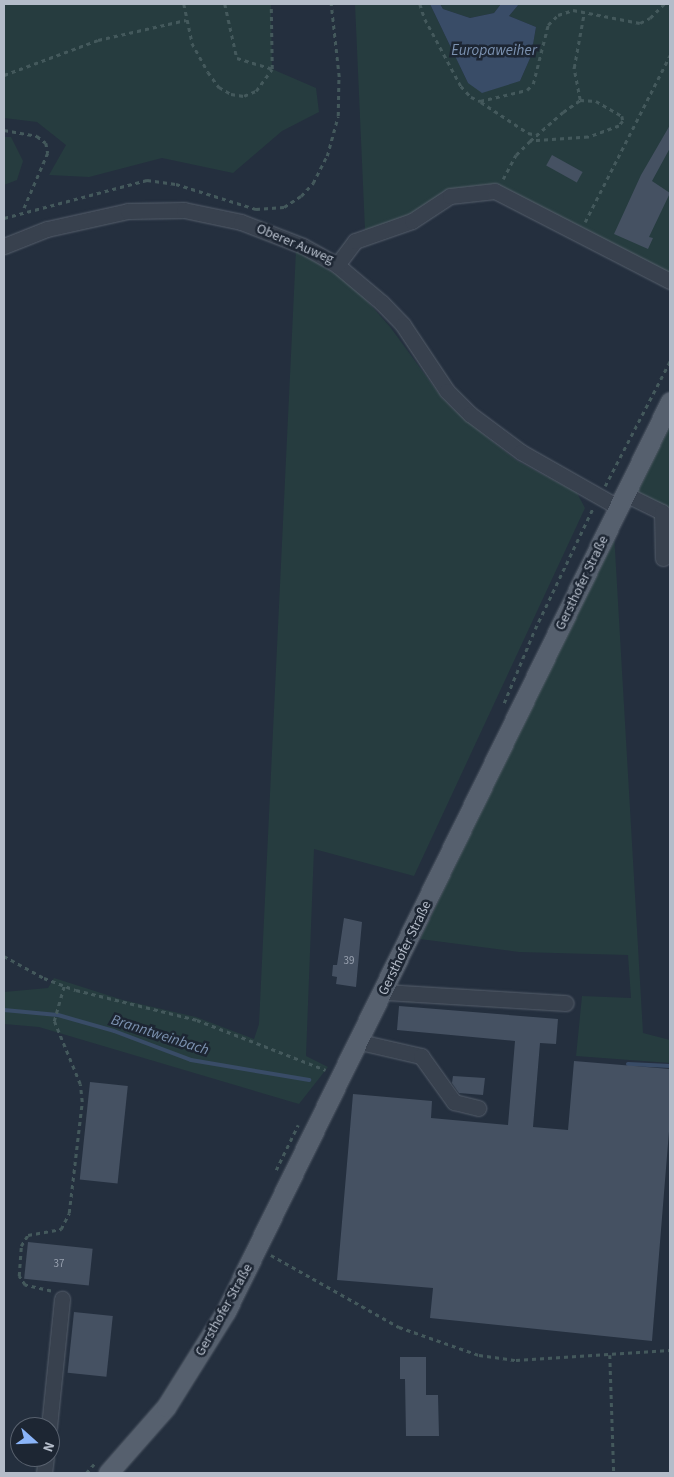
<!DOCTYPE html>
<meta charset="utf-8">
<style>
body{margin:0}
#map{position:relative;width:674px;height:1477px;overflow:hidden;background:#242f3e;font-family:"Source Sans 3",sans-serif}
div>[style]{position:absolute}
[style*='--x']{left:calc(var(--x)*1px);top:calc(var(--y)*1px);width:calc(var(--w)*1px);rotate:calc(var(--a)*1deg)}
.green>*{inset:0;background:#263c3f}
.water>*{inset:0;background:#394c67}
.stream>*{height:4px;margin:-2px;padding:0 2px;transform-origin:2px;border-radius:2px;background:#394c67}
.building>*{inset:0;background:#455162;transform-origin:0 0}
.path>*{height:2.5px;margin-top:-1.25px;transform-origin:0;background:repeating-linear-gradient(90deg,#44595c 0 4px,transparent 0 8px)}
.roads{filter:drop-shadow(0 0 1px #565f6c) drop-shadow(0 0 1px #565f6c)}
.minor>*{height:15px;margin:-7.5px;padding:0 7.5px;transform-origin:7.5px;border-radius:7.5px;background:#38414e}
.major>*{height:19px;margin:-9.5px;padding:0 9.5px;transform-origin:9.5px;border-radius:9.5px;background:#56606e}
span{translate:-50% -50%;white-space:nowrap;text-align:center;line-height:1.15;-webkit-text-stroke:5px #1d2633;paint-order:stroke}
.number-label{font-size:11px;color:#98a1af}
.number-label span{-webkit-text-stroke-width:0}
.street-label{font-size:14px;color:#b4bcc9}
.water-label{font-size:15px;color:#7c92b1;font-style:italic}
.frame{position:absolute;inset:0;border:5px solid #b4bcc9;pointer-events:none}
.north{position:absolute;left:10px;top:1417px;width:50px;height:50px;box-sizing:border-box;background:#1d2633;border:1px solid #59626f;border-radius:50%;rotate:110deg;font-size:14px;font-weight:700;line-height:20px;text-align:center;color:#b4bcc9}
.north::after{content:'';display:block;margin:auto;width:18px;height:22px;background:#8ab4f8;clip-path:polygon(50% 0,100% 100%,50% 72%,0 100%)}
</style>
<div id="map">
<div class="green">
<div style="clip-path:polygon(4px 4px,271px 4px,272px 69px,316px 88px,319px 112px,282px 131px,233px 173px,162px 158px,89px 177px,49px 175px,66px 145px,37px 122px,4px 118px)"></div>
<div style="clip-path:polygon(355px 4px,430px 4px,468px 83px,520px 81px,531px 56px,536px 27px,509px 16px,519px 4px,670px 4px,670px 277px,488px 187px,409px 219px,365px 230px)"></div>
<div style="clip-path:polygon(440px 4px,501px 4px,494px 13px,470px 18px,443px 9px)"></div>
<div style="clip-path:polygon(4px 137px,11px 137px,23px 161px,17px 180px,4px 185px)"></div>
<div style="clip-path:polygon(296px 250px,353px 285px,391px 328px,442px 398px,463px 418px,516px 460px,577px 493px,585px 508px,414px 876px,314px 849px,306px 1056px,328px 1067px,299px 1104px,39px 1027px,4px 1024px,4px 992px,48px 988px,54px 978px,123px 1000px,196px 1017px,254px 1039px,259px 1024px)"></div>
<div style="clip-path:polygon(670px 425px,670px 509px,636px 495px)"></div>
<div style="clip-path:polygon(614px 533px,643px 1033px,670px 1040px,670px 1063px,576px 1056px,582px 996px,631px 998px,628px 955px,519px 952px,420px 939px)"></div>
</div>
<div class="water">
<div style="clip-path:polygon(430px 4px,440px 4px,443px 9px,470px 18px,494px 13px,501px 4px,519px 4px,509px 16px,536px 27px,531px 56px,520px 81px,482px 93px,468px 83px)"></div>
</div>
<div class="stream">
<div style="--x:4;--y:1010;--w:54;--a:5.3"></div>
<div style="--x:58;--y:1015;--w:58;--a:15.9"></div>
<div style="--x:114;--y:1031;--w:82;--a:20.6"></div>
<div style="--x:191;--y:1060;--w:120;--a:9.6"></div>
<div style="--x:628;--y:1064;--w:42;--a:2.7"></div>
</div>
<div class="building">
<div style="clip-path:polygon(670px 125px,670px 148px,652px 181px,670px 193px,649px 237px,653px 238px,648px 249px,614px 234px,641px 175px)"></div>
<div style="left:552px;top:155px;width:35px;height:12px;rotate:29deg"></div>
<div style="clip-path:polygon(344px 918px,362px 922px,356px 987px,336px 984px,337px 977px,332px 976px,333px 965px,337px 965px)"></div>
<div style="clip-path:polygon(399px 1006px,558px 1019px,556px 1044px,540px 1043px,533px 1127px,568px 1130px,574px 1061px,670px 1069px,670px 1119px,652px 1341px,430px 1318px,433px 1288px,337px 1280px,353px 1094px,432px 1101px,431px 1118px,508px 1125px,515px 1041px,397px 1030px)"></div>
<div style="clip-path:polygon(453px 1076px,485px 1078px,483px 1095px,459px 1093px,452px 1083px)"></div>
<div style="left:90px;top:1082px;width:38px;height:98px;rotate:6deg"></div>
<div style="left:28px;top:1242px;width:65px;height:37px;rotate:6deg"></div>
<div style="left:74px;top:1312px;width:39px;height:61px;rotate:6deg"></div>
<div style="clip-path:polygon(400px 1357px,426px 1357px,426px 1395px,438px 1395px,439px 1436px,406px 1436px,405px 1379px,400px 1379px)"></div>
</div>
<div class="path">
<div style="--x:184;--y:4;--w:40;--a:78"></div>
<div style="--x:192;--y:43;--w:33;--a:61"></div>
<div style="--x:208;--y:72;--w:19;--a:54"></div>
<div style="--x:219;--y:87;--w:14;--a:30"></div>
<div style="--x:231;--y:94;--w:13;--a:9"></div>
<div style="--x:244;--y:96;--w:13;--a:-23"></div>
<div style="--x:256;--y:91;--w:27;--a:-54"></div>
<div style="--x:272;--y:69;--w:65;--a:-90.9"></div>
<div style="--x:225;--y:4;--w:55;--a:77.5"></div>
<div style="--x:237;--y:58;--w:37;--a:17"></div>
<div style="--x:420;--y:4;--w:16;--a:72"></div>
<div style="--x:425;--y:19;--w:76;--a:61.8"></div>
<div style="--x:461;--y:86;--w:15;--a:48"></div>
<div style="--x:471;--y:97;--w:10;--a:24"></div>
<div style="--x:480;--y:101;--w:48;--a:-13.2"></div>
<div style="--x:527;--y:90;--w:8;--a:-45"></div>
<div style="--x:533;--y:84;--w:61;--a:-75.7"></div>
<div style="--x:548;--y:25;--w:14;--a:-45"></div>
<div style="--x:558;--y:15;--w:16;--a:-18"></div>
<div style="--x:573;--y:10;--w:68;--a:11"></div>
<div style="--x:640;--y:23;--w:11;--a:-27"></div>
<div style="--x:650;--y:18;--w:20;--a:-45"></div>
<div style="--x:4;--y:75;--w:100;--a:-20.4"></div>
<div style="--x:98;--y:40;--w:90;--a:-12.8"></div>
<div style="--x:580;--y:100;--w:33;--a:-101"></div>
<div style="--x:574;--y:68;--w:56;--a:-79.7"></div>
<div style="--x:481;--y:102;--w:56;--a:33.4"></div>
<div style="--x:528;--y:133;--w:10;--a:11"></div>
<div style="--x:4;--y:130;--w:34;--a:10"></div>
<div style="--x:37;--y:136;--w:11;--a:38"></div>
<div style="--x:46;--y:143;--w:10;--a:79"></div>
<div style="--x:48;--y:153;--w:63;--a:113.3"></div>
<div style="--x:503;--y:179;--w:27;--a:-62"></div>
<div style="--x:516;--y:155;--w:20;--a:-45"></div>
<div style="--x:530;--y:141;--w:44;--a:-41.3"></div>
<div style="--x:563;--y:112;--w:21;--a:-35"></div>
<div style="--x:580;--y:100;--w:16;--a:4"></div>
<div style="--x:596;--y:101;--w:30;--a:30"></div>
<div style="--x:622;--y:116;--w:5;--a:79"></div>
<div style="--x:623;--y:121;--w:6;--a:129"></div>
<div style="--x:619;--y:126;--w:33;--a:160"></div>
<div style="--x:588;--y:137;--w:58;--a:176.1"></div>
<div style="--x:4;--y:218;--w:148;--a:-14.9"></div>
<div style="--x:147;--y:180;--w:29;--a:8"></div>
<div style="--x:176;--y:184;--w:84;--a:17.4"></div>
<div style="--x:256;--y:209;--w:28;--a:-4"></div>
<div style="--x:284;--y:207;--w:20;--a:-33"></div>
<div style="--x:301;--y:196;--w:18;--a:-47"></div>
<div style="--x:313;--y:183;--w:30;--a:-63"></div>
<div style="--x:327;--y:156;--w:41;--a:-74.6"></div>
<div style="--x:338;--y:116;--w:39;--a:-89"></div>
<div style="--x:339;--y:77;--w:73;--a:-96.3"></div>
<div style="--x:585;--y:222;--w:187;--a:-63"></div>
<div style="--x:605;--y:486;--w:141;--a:-62.5"></div>
<div style="--x:504;--y:703;--w:80;--a:-67.3"></div>
<div style="--x:535;--y:629;--w:134;--a:-64.4"></div>
<div style="--x:4;--y:956;--w:46;--a:28.8"></div>
<div style="--x:44;--y:978;--w:34;--a:21"></div>
<div style="--x:76;--y:990;--w:125;--a:13.9"></div>
<div style="--x:197;--y:1020;--w:138;--a:21.2"></div>
<div style="--x:276;--y:1170;--w:50;--a:-63.9"></div>
<div style="--x:271;--y:1255;--w:147;--a:29.4"></div>
<div style="--x:399;--y:1327;--w:85;--a:19.3"></div>
<div style="--x:479;--y:1355;--w:37;--a:8"></div>
<div style="--x:516;--y:1360;--w:154;--a:-3.7"></div>
<div style="--x:51;--y:1291;--w:27;--a:-167"></div>
<div style="--x:25;--y:1285;--w:11;--a:-124"></div>
<div style="--x:19;--y:1276;--w:30;--a:-86"></div>
<div style="--x:21;--y:1246;--w:13;--a:-58"></div>
<div style="--x:28;--y:1235;--w:34;--a:-10"></div>
<div style="--x:61;--y:1229;--w:18;--a:-63"></div>
<div style="--x:69;--y:1213;--w:112;--a:-83.3"></div>
<div style="--x:82;--y:1102;--w:18;--a:-96"></div>
<div style="--x:80;--y:1084;--w:68;--a:-112.4"></div>
<div style="--x:54;--y:1021;--w:36;--a:-74"></div>
<div style="--x:610;--y:1355;--w:118;--a:88.1"></div>
<div style="--x:86;--y:1473;--w:12;--a:-48"></div>
</div>
<div class="roads">
<div class="minor">
<div style="--x:4;--y:246;--w:46;--a:-21.6"></div>
<div style="--x:47;--y:229;--w:83;--a:-12.5"></div>
<div style="--x:128;--y:211;--w:56;--a:-1"></div>
<div style="--x:184;--y:210;--w:58;--a:11.9"></div>
<div style="--x:241;--y:222;--w:66;--a:21.2"></div>
<div style="--x:303;--y:246;--w:39;--a:29"></div>
<div style="--x:337;--y:265;--w:59;--a:40.2"></div>
<div style="--x:382;--y:303;--w:30;--a:46"></div>
<div style="--x:403;--y:325;--w:79;--a:56.3"></div>
<div style="--x:447;--y:391;--w:33;--a:45"></div>
<div style="--x:470;--y:414;--w:64;--a:36.7"></div>
<div style="--x:521;--y:452;--w:112;--a:29.6"></div>
<div style="--x:337;--y:265;--w:30;--a:-53"></div>
<div style="--x:355;--y:241;--w:60;--a:-19.3"></div>
<div style="--x:412;--y:221;--w:45;--a:-33.3"></div>
<div style="--x:450;--y:196;--w:45;--a:-6.3"></div>
<div style="--x:495;--y:191;--w:197;--a:27.2"></div>
<div style="--x:625;--y:494;--w:41;--a:25.9"></div>
<div style="--x:662;--y:512;--w:46;--a:88.8"></div>
<div style="--x:384;--y:992;--w:182;--a:3.5"></div>
<div style="--x:360;--y:1042;--w:63;--a:12.9"></div>
<div style="--x:421;--y:1056;--w:57;--a:54.3"></div>
<div style="--x:454;--y:1102;--w:25;--a:14"></div>
<div style="--x:49;--y:1427;--w:129;--a:-84.2"></div>
<div style="--x:44;--y:1473;--w:16;--a:-83"></div>
</div>
<div class="major">
<div style="--x:108;--y:1473;--w:88;--a:-48.7"></div>
<div style="--x:166;--y:1407;--w:113;--a:-58"></div>
<div style="--x:226;--y:1311;--w:1012;--a:-63.97"></div>
</div>
</div>
<div class="number-label">
<span style="left:349px;top:961px">39</span>
<span style="left:59px;top:1264px">37</span>
</div>
<div class="street-label">
<span style="left:295px;top:244px;rotate:23deg">Oberer Auweg</span>
<span style="left:582px;top:583px;rotate:-64deg">Gersthofer Straße</span>
<span style="left:405px;top:948px;rotate:-64deg">Gersthofer Straße</span>
<span style="left:224px;top:1310px;rotate:-61deg">Gersthofer Straße</span>
</div>
<div class="water-label">
<span style="left:494px;top:51px">Europaweiher</span>
<span style="left:160px;top:1035px;rotate:18deg">Branntweinbach</span>
</div>
<div class="frame"></div>
<div class="north">N</div>
</div>
